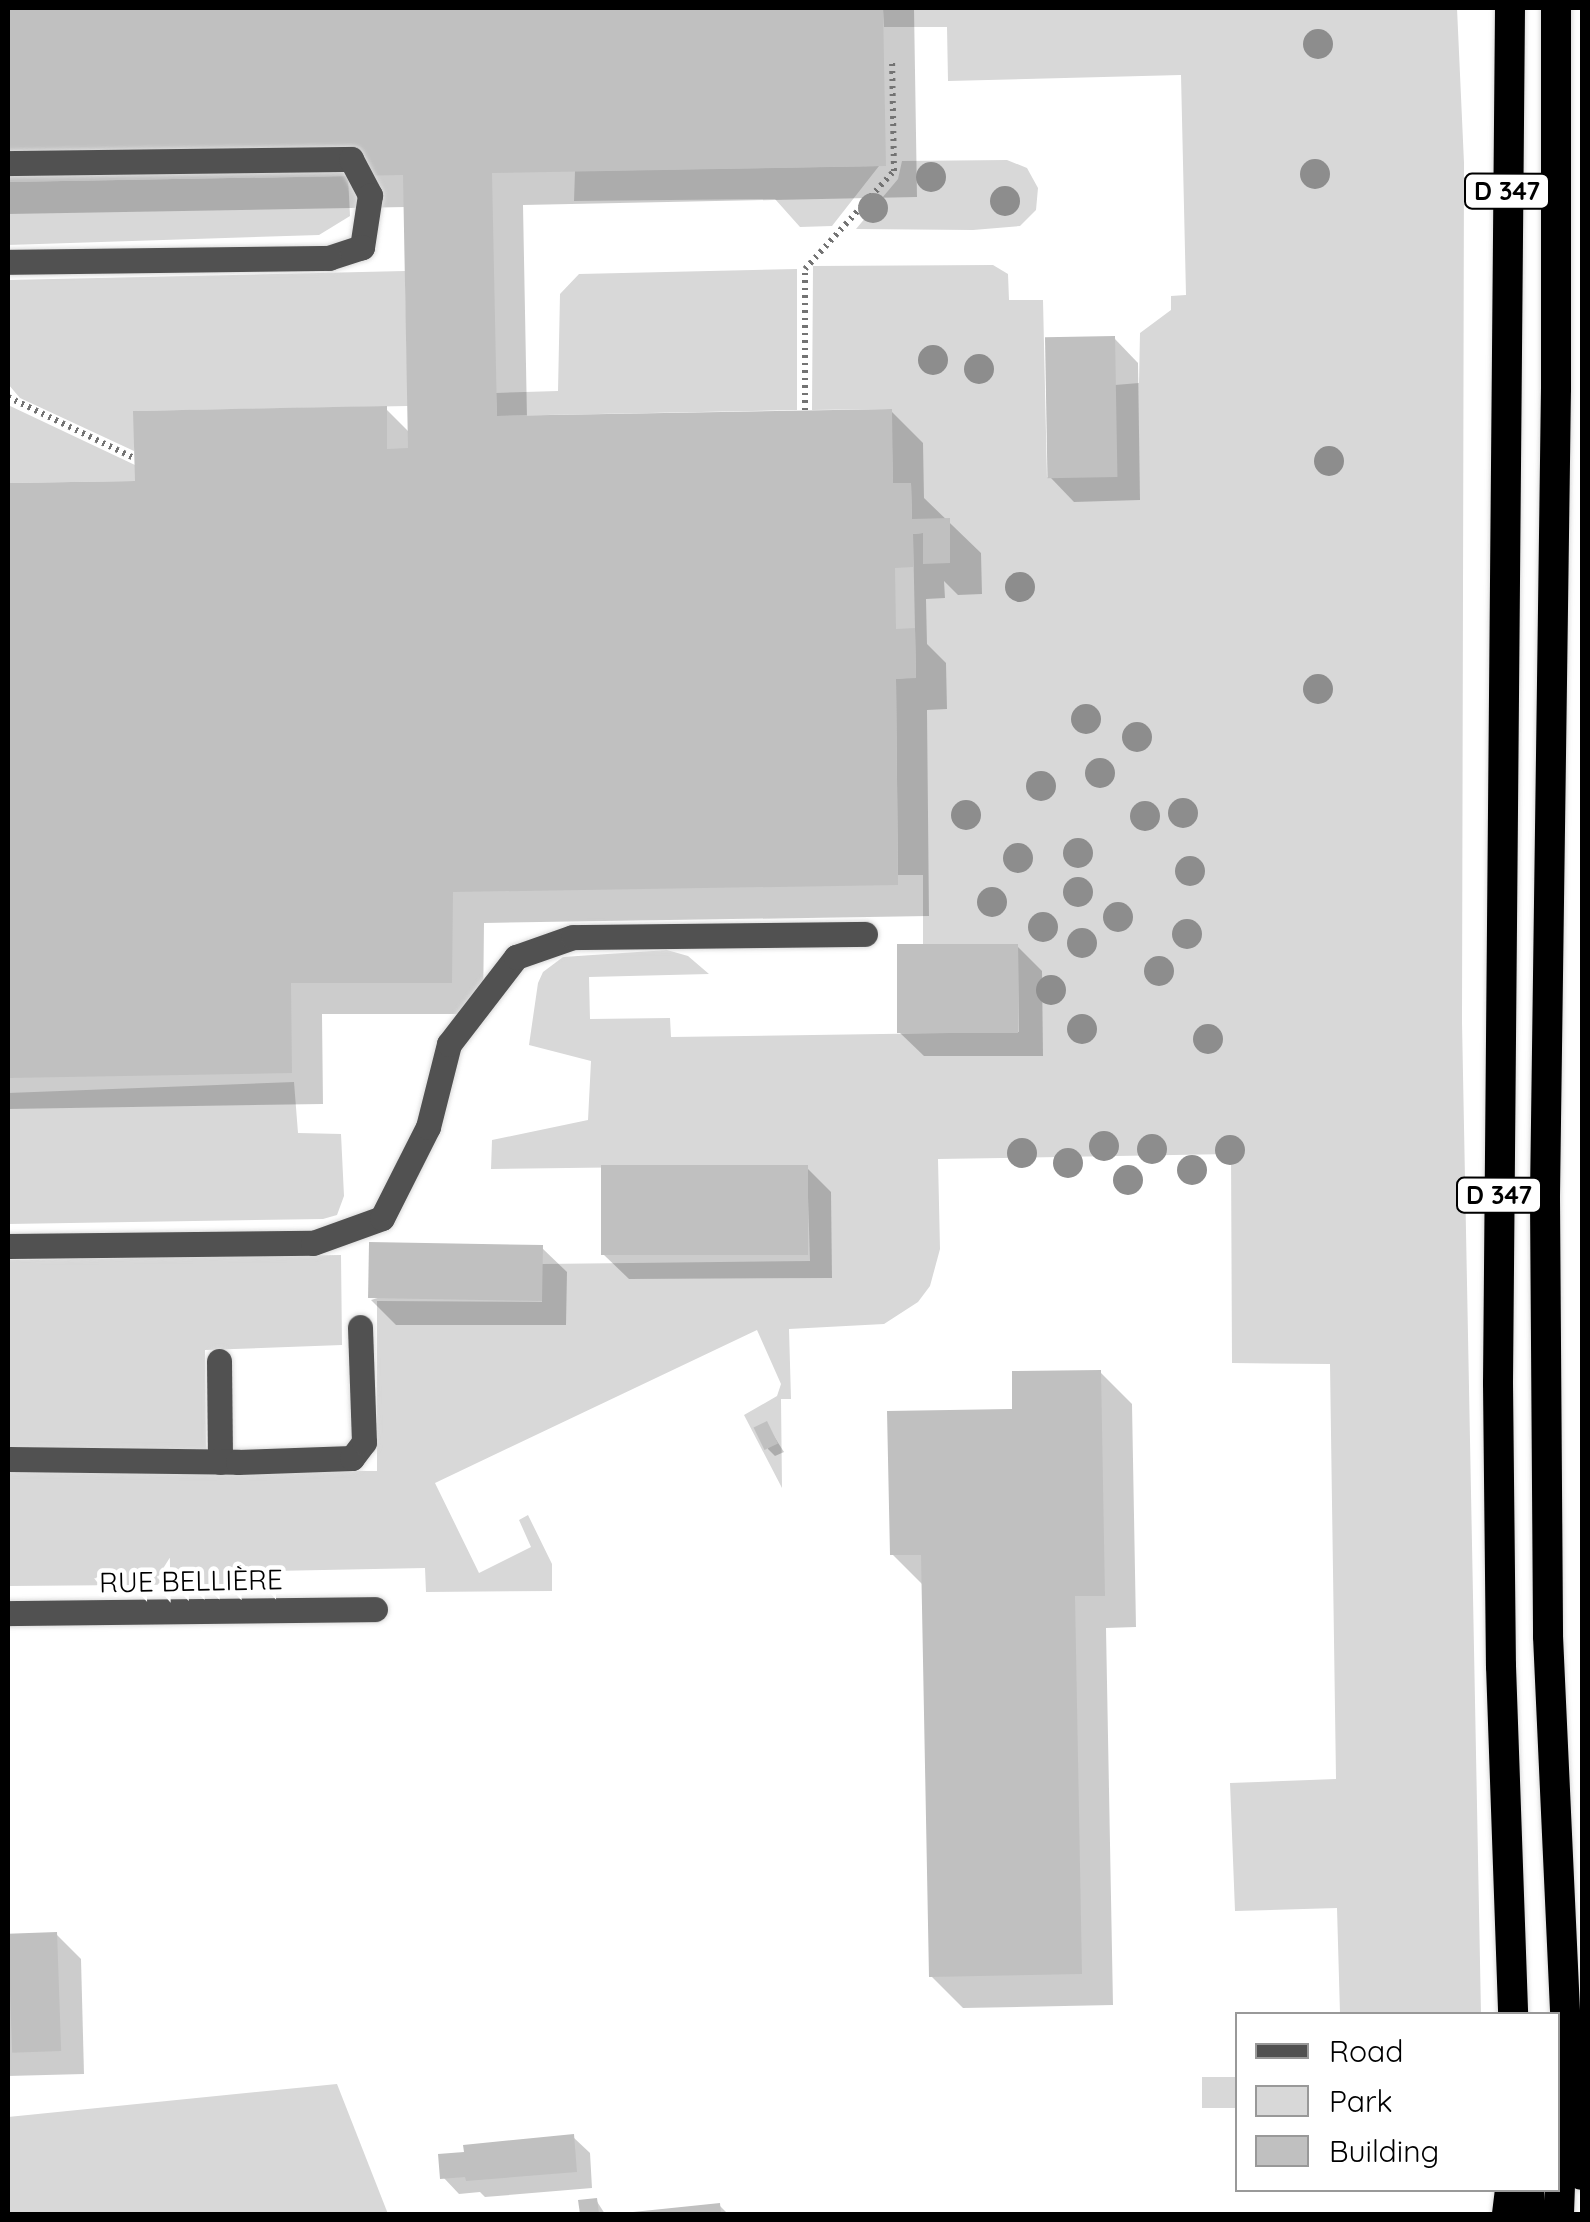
<!DOCTYPE html>
<meta charset="utf-8">
<style>
body{margin:0}
#map{position:relative;width:1590px;height:2222px;overflow:hidden;background:#fff;font-family:Quicksand,sans-serif}
div>[style]{position:absolute}
[style*='--x']{left:calc(var(--x)*1px);top:calc(var(--y)*1px);width:calc(var(--w)*1px);rotate:calc(var(--a)*1deg)}
.green>*{inset:0;background:#d8d8d8;transform-origin:0 0}
.shadow>*{inset:0;background:#0003}
.building>*{inset:0;background:#c0c0c0;transform-origin:0 0}
.path>*{height:6px;margin-top:-3px;transform-origin:0;background:repeating-linear-gradient(90deg,#737373 0 2.5px,transparent 0 7.5px)}
.roads{filter:drop-shadow(0 0 2px #dbdbdb) drop-shadow(0 0 2px #dbdbdb)}
.minor>*{height:25px;margin:-12.5px;padding:0 12.5px;transform-origin:12.5px;border-radius:12.5px;background:#515151}
.highway>*{height:30px;margin:-15px;padding:0 15px;transform-origin:15px;border-radius:15px;background:#000}
.trees>*{width:30px;height:30px;margin:-15px;border-radius:50%;background:#8d8d8d}
span{translate:-50% -50%;white-space:nowrap;text-align:center;line-height:1.15;-webkit-text-stroke:9px #fff;paint-order:stroke}
.shield-label span{padding:2px 8px;background:#fff;border:2px solid;border-radius:8px;-webkit-text-stroke-width:0}
.shield-label{font-size:25px;color:#000;font-weight:700}
.street-label{font-size:28px;color:#000}
.frame{position:absolute;inset:0;border:10px solid #000;pointer-events:none}
.legend{position:absolute;left:1235px;top:2012px;width:325px;height:180px;box-sizing:border-box;background:#fff;border:2px solid #999;margin:0;padding:12px 18px;list-style:none;font-size:30px;color:#000}
.legend li{display:flex;align-items:center;gap:20px;height:50px}
.legend b{width:50px;border:2px solid #999}
</style>
<div id="map">
<div class="green">
<div style="clip-path:polygon(883px 8px,1457px 8px,1464px 163px,1462px 1022px,1481px 2014px,1340px 2014px,1337px 1908px,1235px 1911px,1230px 1783px,1336px 1779px,1330px 1364px,1232px 1363px,1231px 1154px,938px 1159px,940px 1249px,930px 1286px,918px 1302px,884px 1324px,789px 1329px,791px 1399px,781px 1399px,782px 1488px,744px 1415px,777px 1396px,781px 1384px,757px 1330px,435px 1483px,479px 1573px,531px 1547px,519px 1520px,528px 1515px,552px 1564px,552px 1591px,426px 1592px,425px 1568px,272px 1571px,269px 1584px,8px 1586px,8px 1469px,377px 1471px,377px 1301px,542px 1302px,542px 1264px,810px 1261px,807px 1165px,491px 1169px,492px 1140px,588px 1120px,591px 1061px,529px 1045px,538px 983px,543px 972px,563px 957px,667px 950px,688px 956px,709px 974px,589px 977px,590px 1019px,670px 1018px,671px 1037px,1019px 1032px,1018px 944px,923px 944px,923px 875px,898px 875px,896px 679px,916px 677px,913px 534px,923px 533px,924px 563px,950px 563px,950px 519px,912px 519px,911px 483px,893px 483px,891px 409px,812px 410px,813px 266px,993px 265px,1008px 274px,1009px 300px,1043px 300px,1047px 478px,1115px 385px,1139px 383px,1140px 333px,1171px 310px,1171px 296px,1186px 295px,1181px 75px,948px 81px,947px 27px,884px 27px)"></div>
<div style="clip-path:polygon(1007px 160px,1027px 168px,1038px 188px,1036px 210px,1020px 226px,973px 230px,856px 229px,898px 179px,902px 161px)"></div>
<div style="clip-path:polygon(879px 166px,832px 226px,800px 227px,775px 199px,574px 201px,575px 171px)"></div>
<div style="clip-path:polygon(348px 176px,350px 216px,319px 235px,8px 245px,8px 182px)"></div>
<div style="clip-path:polygon(797px 269px,797px 410px,497px 416px,496px 393px,558px 391px,560px 294px,579px 274px)"></div>
<div style="clip-path:polygon(405px 271px,408px 406px,134px 411px,134px 451px,20px 398px,8px 384px,8px 280px)"></div>
<div style="clip-path:polygon(8px 405px,135px 465px,135px 481px,8px 483px)"></div>
<div style="clip-path:polygon(294px 1082px,298px 1133px,341px 1134px,344px 1196px,337px 1215px,323px 1219px,8px 1224px,8px 1093px)"></div>
<div style="clip-path:polygon(341px 1255px,342px 1345px,205px 1350px,206px 1453px,8px 1452px,8px 1260px)"></div>
<div style="left:1237px;top:2077px;width:31px;height:35px;rotate:90deg"></div>
<div style="clip-path:polygon(337px 2084px,388px 2214px,8px 2214px,8px 2117px)"></div>
</div>
<div class="shadow">
<div style="clip-path:polygon(8px 8px,914px 8px,917px 197px,523px 205px,527px 418px,891px 411px,923px 443px,924px 498px,981px 553px,982px 594px,958px 595px,944px 581px,945px 598px,926px 599px,927px 644px,946px 663px,947px 709px,927px 710px,929px 916px,484px 923px,483px 1014px,322px 1014px,323px 1104px,8px 1109px,8px 485px,137px 484px,386px 409px,411px 434px,406px 207px,8px 214px)"></div>
<div style="clip-path:polygon(1114px 338px,1138px 363px,1140px 500px,1074px 502px,1050px 477px)"></div>
<div style="clip-path:polygon(1017px 946px,1042px 971px,1043px 1056px,924px 1056px,899px 1032px)"></div>
<div style="clip-path:polygon(807px 1168px,831px 1192px,832px 1278px,629px 1279px,604px 1255px)"></div>
<div style="clip-path:polygon(542px 1248px,567px 1272px,566px 1325px,396px 1325px,371px 1300px)"></div>
<div style="clip-path:polygon(1100px 1372px,1132px 1404px,1136px 1627px,1106px 1628px,1113px 2005px,963px 2008px,931px 1976px,924px 1586px,892px 1554px)"></div>
<div style="clip-path:polygon(766px 1424px,784px 1452px,775px 1456px,768px 1449px)"></div>
<div style="clip-path:polygon(56px 1934px,81px 1959px,84px 2074px,8px 2076px,8px 1935px)"></div>
<div style="clip-path:polygon(573px 2137px,590px 2153px,592px 2188px,485px 2197px,480px 2192px,459px 2194px,443px 2177px)"></div>
<div style="clip-path:polygon(596px 2200px,605px 2214px,582px 2214px,581px 2202px)"></div>
<div style="clip-path:polygon(719px 2205px,728px 2214px,635px 2214px)"></div>
</div>
<div class="building">
<div style="clip-path:polygon(8px 8px,883px 8px,886px 166px,492px 173px,497px 416px,892px 409px,893px 483px,911px 483px,912px 519px,950px 518px,950px 563px,923px 564px,923px 533px,913px 534px,913px 567px,895px 568px,896px 629px,915px 628px,916px 678px,896px 679px,898px 885px,453px 892px,452px 983px,291px 983px,292px 1073px,8px 1078px,8px 483px,135px 481px,133px 411px,387px 406px,387px 449px,408px 448px,403px 175px,8px 182px)"></div>
<div style="left:1115px;top:336px;width:141px;height:70px;rotate:89deg"></div>
<div style="left:897px;top:944px;width:121px;height:89px"></div>
<div style="left:808px;top:1165px;width:90px;height:207px;rotate:90deg"></div>
<div style="left:543px;top:1245px;width:56px;height:174px;rotate:91deg"></div>
<div style="clip-path:polygon(1101px 1370px,1105px 1596px,1075px 1596px,1082px 1974px,929px 1977px,921px 1555px,890px 1555px,887px 1411px,1012px 1409px,1012px 1371px)"></div>
<div style="left:767px;top:1421px;width:25px;height:15px;rotate:64deg"></div>
<div style="left:57px;top:1932px;width:119px;height:49px;rotate:88deg"></div>
<div style="clip-path:polygon(574px 2134px,577px 2172px,466px 2181px,465px 2177px,440px 2179px,438px 2154px,464px 2152px,463px 2145px)"></div>
<div style="clip-path:polygon(597px 2198px,599px 2214px,580px 2214px,578px 2200px)"></div>
<div style="clip-path:polygon(720px 2203px,721px 2214px,633px 2214px,633px 2212px)"></div>
</div>
<div class="path">
<div style="--x:8;--y:397;--w:140;--a:25.8"></div>
<div style="--x:805;--y:410;--w:141;--a:-90"></div>
<div style="--x:805;--y:269;--w:132;--a:-47.8"></div>
<div style="--x:894;--y:171;--w:112;--a:-91"></div>
</div>
<div class="roads">
<div class="minor">
<div style="--x:8;--y:163;--w:343;--a:-0.7"></div>
<div style="--x:351;--y:159;--w:41;--a:62.2"></div>
<div style="--x:370;--y:195;--w:53;--a:98.7"></div>
<div style="--x:362;--y:247;--w:35;--a:162"></div>
<div style="--x:329;--y:258;--w:321;--a:179.3"></div>
<div style="--x:8;--y:1246;--w:305;--a:-0.6"></div>
<div style="--x:313;--y:1243;--w:73;--a:-19.9"></div>
<div style="--x:382;--y:1218;--w:102;--a:-63.2"></div>
<div style="--x:428;--y:1127;--w:86;--a:-75.8"></div>
<div style="--x:449;--y:1044;--w:110;--a:-52.4"></div>
<div style="--x:516;--y:957;--w:60;--a:-19.3"></div>
<div style="--x:573;--y:937;--w:292;--a:-0.6"></div>
<div style="--x:219;--y:1361;--w:101;--a:89.4"></div>
<div style="--x:8;--y:1459;--w:230;--a:0.7"></div>
<div style="--x:238;--y:1462;--w:114;--a:-2"></div>
<div style="--x:352;--y:1458;--w:20;--a:-53"></div>
<div style="--x:364;--y:1442;--w:115;--a:-92"></div>
<div style="--x:8;--y:1613;--w:367;--a:-0.6"></div>
</div>
<div class="highway">
<div style="--x:1510;--y:8;--w:1375;--a:90.5"></div>
<div style="--x:1498;--y:1383;--w:283;--a:89.4"></div>
<div style="--x:1501;--y:1666;--w:348;--a:88"></div>
<div style="--x:1556;--y:8;--w:380;--a:90"></div>
<div style="--x:1556;--y:388;--w:811;--a:90.78"></div>
<div style="--x:1545;--y:1199;--w:437;--a:89.6"></div>
<div style="--x:1548;--y:1636;--w:424;--a:87.4"></div>
<div style="--x:1567;--y:2060;--w:116;--a:82.6"></div>
<div style="--x:1529;--y:2190;--w:24;--a:85"></div>
<div style="--x:1507;--y:2214;--w:24;--a:-83"></div>
<div style="--x:1559;--y:2214;--w:116;--a:-88"></div>
</div>
</div>
<div class="trees">
<div style="left:1318px;top:44px"></div>
<div style="left:1315px;top:174px"></div>
<div style="left:931px;top:177px"></div>
<div style="left:1005px;top:201px"></div>
<div style="left:873px;top:208px"></div>
<div style="left:933px;top:360px"></div>
<div style="left:979px;top:369px"></div>
<div style="left:1329px;top:461px"></div>
<div style="left:1020px;top:587px"></div>
<div style="left:1318px;top:689px"></div>
<div style="left:1086px;top:719px"></div>
<div style="left:1137px;top:737px"></div>
<div style="left:1100px;top:773px"></div>
<div style="left:1041px;top:786px"></div>
<div style="left:1183px;top:813px"></div>
<div style="left:966px;top:815px"></div>
<div style="left:1145px;top:816px"></div>
<div style="left:1078px;top:853px"></div>
<div style="left:1018px;top:858px"></div>
<div style="left:1190px;top:871px"></div>
<div style="left:1078px;top:892px"></div>
<div style="left:992px;top:902px"></div>
<div style="left:1118px;top:917px"></div>
<div style="left:1043px;top:927px"></div>
<div style="left:1187px;top:934px"></div>
<div style="left:1082px;top:943px"></div>
<div style="left:1159px;top:971px"></div>
<div style="left:1051px;top:990px"></div>
<div style="left:1082px;top:1029px"></div>
<div style="left:1208px;top:1039px"></div>
<div style="left:1104px;top:1146px"></div>
<div style="left:1152px;top:1149px"></div>
<div style="left:1230px;top:1150px"></div>
<div style="left:1022px;top:1153px"></div>
<div style="left:1068px;top:1163px"></div>
<div style="left:1192px;top:1170px"></div>
<div style="left:1128px;top:1180px"></div>
</div>
<div class="shield-label">
<span style="left:1507px;top:191px">D 347</span>
<span style="left:1499px;top:1195px">D 347</span>
</div>
<div class="street-label">
<span style="left:191px;top:1581px;rotate:-1deg">RUE BELLIÈRE</span>
</div>
<div class="frame"></div>
<ul class="legend">
<li><b style="height:12px;background:#515151"></b>Road</li>
<li><b style="height:28px;background:#d8d8d8"></b>Park</li>
<li><b style="height:28px;background:#c0c0c0"></b>Building</li>
</ul>
</div>
